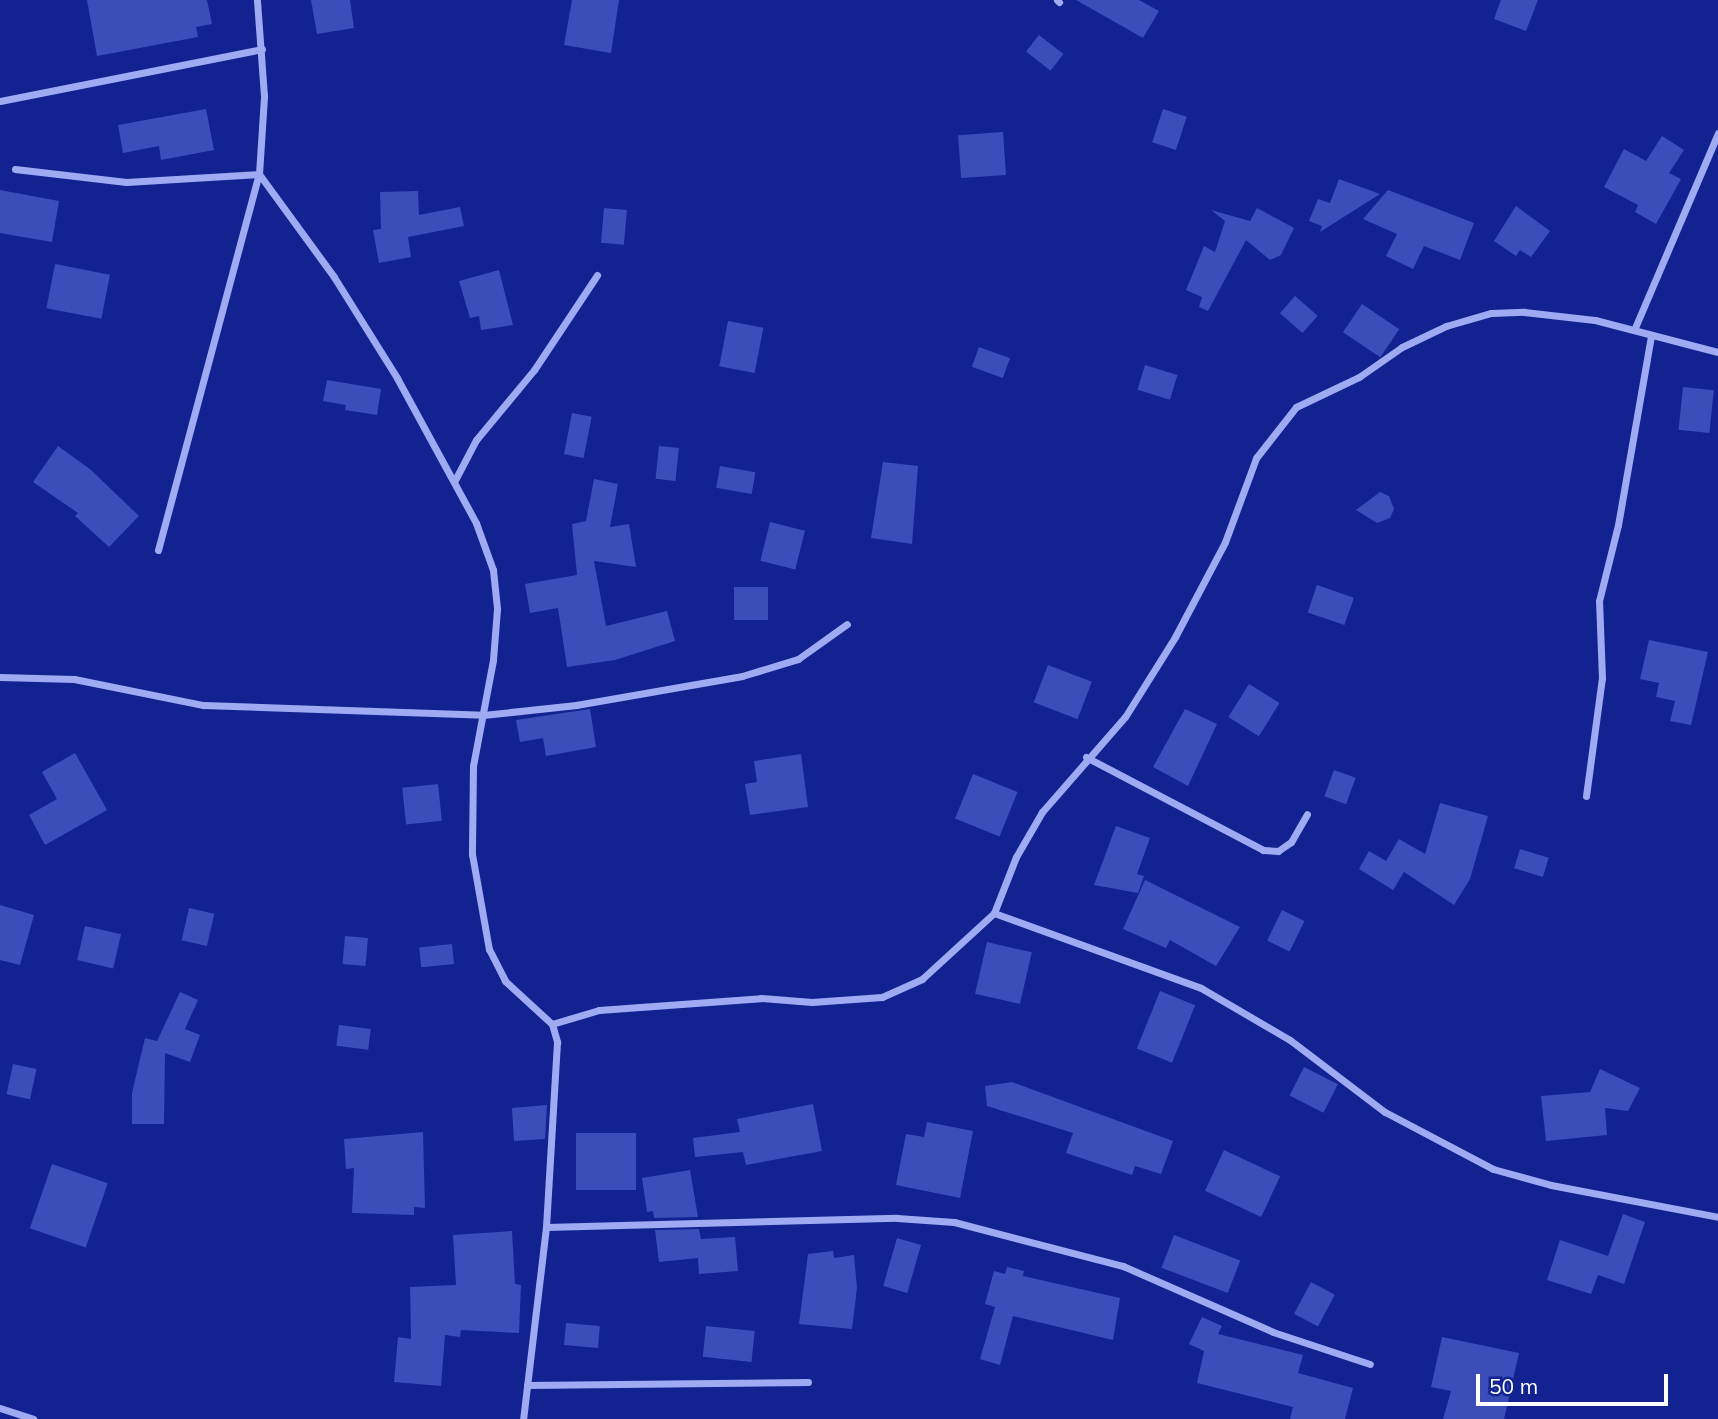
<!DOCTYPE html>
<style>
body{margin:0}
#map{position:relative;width:1718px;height:1419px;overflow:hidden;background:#122391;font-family:Mulish,sans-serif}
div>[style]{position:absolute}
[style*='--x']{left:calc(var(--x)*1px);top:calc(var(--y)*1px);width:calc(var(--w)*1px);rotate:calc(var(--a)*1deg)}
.building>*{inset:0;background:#3a4db9;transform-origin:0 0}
.minor>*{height:7px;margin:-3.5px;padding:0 3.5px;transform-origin:3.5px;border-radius:3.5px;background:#9eabf2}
span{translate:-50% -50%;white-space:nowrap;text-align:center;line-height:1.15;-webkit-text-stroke:5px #122391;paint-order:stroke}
.scale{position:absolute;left:1476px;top:1374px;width:192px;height:32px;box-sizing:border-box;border:4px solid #fff;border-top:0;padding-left:9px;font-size:21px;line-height:24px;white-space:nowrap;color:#fff;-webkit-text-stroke:5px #122391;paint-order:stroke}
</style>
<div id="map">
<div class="building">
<div style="clip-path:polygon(87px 0,207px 0,212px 24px,196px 27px,198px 37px,97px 56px)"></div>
<div style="clip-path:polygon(311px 0,350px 0,354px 28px,317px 34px)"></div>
<div style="clip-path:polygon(572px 0,619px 0,611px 53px,564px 45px)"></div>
<div style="clip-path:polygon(1076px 0,1139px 0,1159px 11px,1143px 38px)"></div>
<div style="clip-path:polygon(1501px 0,1538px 0,1526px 31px,1494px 19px)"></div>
<div style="left:1039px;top:35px;width:31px;height:21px;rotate:38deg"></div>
<div style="clip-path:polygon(206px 109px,214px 150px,161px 160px,159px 146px,123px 153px,118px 125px)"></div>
<div style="left:1163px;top:109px;width:25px;height:35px;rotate:18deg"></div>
<div style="left:1003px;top:132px;width:43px;height:45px;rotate:86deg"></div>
<div style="clip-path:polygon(1662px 136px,1684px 150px,1669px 173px,1681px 179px,1656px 224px,1635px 212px,1638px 205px,1604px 187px,1624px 149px,1646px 161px)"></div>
<div style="clip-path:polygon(1339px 179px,1380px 194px,1320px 232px,1322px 226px,1309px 221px,1318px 199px,1330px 203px)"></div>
<div style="clip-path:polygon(0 190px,59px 201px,52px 242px,0 233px)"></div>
<div style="clip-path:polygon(1388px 190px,1474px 223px,1460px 260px,1424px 246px,1413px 269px,1386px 256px,1397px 234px,1363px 219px)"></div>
<div style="clip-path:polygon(418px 191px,419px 215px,460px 207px,464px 226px,408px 237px,411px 257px,379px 263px,373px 230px,381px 229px,380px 192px)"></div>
<div style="clip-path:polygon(1516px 206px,1550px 231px,1531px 257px,1520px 250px,1516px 256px,1494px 241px)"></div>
<div style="left:604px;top:208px;width:23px;height:35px;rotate:5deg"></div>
<div style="clip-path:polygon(1257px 208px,1294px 228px,1281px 255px,1270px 260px,1246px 240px,1208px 311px,1199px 307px,1202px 297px,1186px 290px,1204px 246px,1215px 252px,1225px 221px,1211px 210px,1250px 221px)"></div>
<div style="left:55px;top:264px;width:56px;height:45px;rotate:11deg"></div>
<div style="clip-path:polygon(499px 270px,513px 325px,481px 330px,479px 316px,470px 318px,459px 281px)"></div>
<div style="left:1295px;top:296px;width:30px;height:23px;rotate:41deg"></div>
<div style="left:1362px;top:304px;width:45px;height:34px;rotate:34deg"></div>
<div style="left:728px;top:321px;width:36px;height:46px;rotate:11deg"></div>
<div style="left:979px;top:347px;width:33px;height:21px;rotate:20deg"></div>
<div style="left:1145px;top:365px;width:34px;height:26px;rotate:17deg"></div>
<div style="clip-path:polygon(327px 380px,381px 389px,377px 415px,345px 410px,346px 405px,323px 401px)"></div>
<div style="left:1683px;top:387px;width:31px;height:43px;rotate:6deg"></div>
<div style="left:572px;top:413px;width:20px;height:42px;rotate:11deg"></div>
<div style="clip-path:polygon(58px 446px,91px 470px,139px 516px,109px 547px,75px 516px,78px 513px,33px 482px)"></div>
<div style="left:659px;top:446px;width:20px;height:33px;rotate:6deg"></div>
<div style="clip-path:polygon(883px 462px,918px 466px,912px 544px,871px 538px)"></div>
<div style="left:720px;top:466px;width:36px;height:22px;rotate:10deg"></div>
<div style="clip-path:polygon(594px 479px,618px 484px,610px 527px,629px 524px,636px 567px,594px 561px,606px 626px,667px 611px,675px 641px,615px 660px,567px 667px,558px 608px,530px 613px,525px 584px,577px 575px,572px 524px,586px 521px)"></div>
<div style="clip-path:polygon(1380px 492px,1389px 496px,1394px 509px,1390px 518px,1377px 523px,1356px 510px)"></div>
<div style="left:770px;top:522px;width:36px;height:40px;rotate:14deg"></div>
<div style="left:1317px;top:585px;width:39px;height:29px;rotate:19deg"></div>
<div style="left:734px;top:587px;width:34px;height:33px"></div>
<div style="clip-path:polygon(1649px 640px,1708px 652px,1691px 725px,1670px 721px,1675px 701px,1656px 697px,1659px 683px,1640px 679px)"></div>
<div style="left:1048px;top:665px;width:47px;height:40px;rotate:21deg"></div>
<div style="left:1249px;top:684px;width:36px;height:39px;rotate:32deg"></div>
<div style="clip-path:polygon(590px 709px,596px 747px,546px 756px,543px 738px,520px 742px,516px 720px)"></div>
<div style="clip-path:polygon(1185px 709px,1217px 724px,1188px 786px,1153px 767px)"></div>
<div style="clip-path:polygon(75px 753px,107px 810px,45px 845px,29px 815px,57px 799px,42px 772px)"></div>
<div style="clip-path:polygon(801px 754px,808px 807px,750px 815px,745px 784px,757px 782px,754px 761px)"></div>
<div style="left:1334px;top:770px;width:23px;height:28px;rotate:20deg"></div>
<div style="left:973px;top:774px;width:48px;height:48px;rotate:22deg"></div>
<div style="left:438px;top:784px;width:37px;height:36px;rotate:84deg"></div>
<div style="clip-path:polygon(1440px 803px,1488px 816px,1470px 879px,1454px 905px,1404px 872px,1393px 890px,1359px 869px,1369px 851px,1386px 861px,1399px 839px,1425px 854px)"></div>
<div style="clip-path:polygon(1116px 826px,1150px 838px,1137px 874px,1144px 876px,1138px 893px,1094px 885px)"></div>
<div style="left:1520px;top:849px;width:30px;height:20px;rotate:17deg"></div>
<div style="clip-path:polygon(1145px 880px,1240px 927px,1216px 966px,1170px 940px,1166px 948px,1123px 929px)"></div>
<div style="clip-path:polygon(0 905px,34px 915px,20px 965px,0 960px)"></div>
<div style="left:189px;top:908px;width:26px;height:33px;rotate:13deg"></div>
<div style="left:1282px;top:910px;width:25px;height:34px;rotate:26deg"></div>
<div style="left:85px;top:926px;width:37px;height:35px;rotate:13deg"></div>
<div style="left:345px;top:936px;width:23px;height:28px;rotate:5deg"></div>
<div style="left:987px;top:942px;width:46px;height:53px;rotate:13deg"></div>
<div style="left:452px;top:944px;width:20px;height:33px;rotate:84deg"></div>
<div style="left:1160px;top:991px;width:38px;height:62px;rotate:22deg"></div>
<div style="clip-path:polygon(180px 992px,198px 1000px,185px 1029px,200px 1035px,190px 1062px,165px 1053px,164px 1124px,132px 1124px,132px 1093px,145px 1038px,157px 1041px)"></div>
<div style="left:339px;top:1025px;width:32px;height:21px;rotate:7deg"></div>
<div style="left:13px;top:1064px;width:24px;height:31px;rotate:12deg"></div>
<div style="left:1304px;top:1067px;width:38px;height:32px;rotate:27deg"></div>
<div style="clip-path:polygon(1600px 1069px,1640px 1088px,1628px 1111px,1605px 1108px,1607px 1135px,1546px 1141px,1541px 1096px,1590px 1092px)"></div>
<div style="clip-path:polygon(1012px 1082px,1173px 1141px,1161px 1174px,1135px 1166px,1132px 1175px,1066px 1153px,1073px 1133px,987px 1106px,985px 1086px)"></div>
<div style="clip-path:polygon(813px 1104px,822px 1151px,746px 1165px,743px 1152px,695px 1157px,693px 1138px,740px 1132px,737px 1119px)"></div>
<div style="clip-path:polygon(547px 1105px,545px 1139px,514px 1141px,512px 1108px)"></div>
<div style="clip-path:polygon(927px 1122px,973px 1131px,960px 1198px,896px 1185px,906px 1134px,924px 1137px)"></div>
<div style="clip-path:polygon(423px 1132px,425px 1208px,414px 1207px,414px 1215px,352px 1213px,354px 1168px,346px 1169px,344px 1139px)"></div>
<div style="left:576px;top:1133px;width:60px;height:57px"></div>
<div style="left:1224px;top:1150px;width:62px;height:45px;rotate:25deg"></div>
<div style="left:52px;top:1164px;width:59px;height:68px;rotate:19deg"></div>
<div style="clip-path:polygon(690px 1170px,698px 1217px,654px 1218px,653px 1211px,647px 1212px,642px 1178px)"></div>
<div style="clip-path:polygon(1623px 1214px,1645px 1222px,1624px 1284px,1598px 1275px,1591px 1294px,1547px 1280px,1560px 1240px,1608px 1256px)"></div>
<div style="clip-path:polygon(699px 1229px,701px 1239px,735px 1237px,738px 1271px,699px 1274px,698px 1258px,659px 1262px,655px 1230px)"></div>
<div style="clip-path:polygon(512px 1231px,515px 1284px,521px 1285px,519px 1333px,461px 1330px,460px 1337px,445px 1335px,441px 1386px,394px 1382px,398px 1337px,411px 1339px,410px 1287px,456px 1285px,453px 1235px)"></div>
<div style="left:1174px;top:1235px;width:71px;height:35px;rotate:21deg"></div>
<div style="left:897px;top:1238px;width:25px;height:50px;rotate:16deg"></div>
<div style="clip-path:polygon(833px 1251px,834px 1258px,854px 1255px,857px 1288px,852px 1329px,799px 1324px,808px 1254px)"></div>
<div style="clip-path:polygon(1007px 1267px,1024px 1271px,1023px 1276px,1120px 1298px,1113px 1340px,1013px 1316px,1000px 1365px,980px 1359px,995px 1307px,985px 1304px,994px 1271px,1005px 1274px)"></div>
<div style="left:1311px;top:1282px;width:27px;height:36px;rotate:28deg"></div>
<div style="clip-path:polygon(1202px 1317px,1222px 1326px,1218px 1334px,1303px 1355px,1298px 1373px,1353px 1388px,1345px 1419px,1290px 1419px,1293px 1407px,1197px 1383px,1204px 1351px,1189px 1344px)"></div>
<div style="left:566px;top:1323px;width:34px;height:22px;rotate:5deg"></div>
<div style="left:706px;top:1326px;width:49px;height:31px;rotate:6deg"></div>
<div style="clip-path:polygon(1442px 1337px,1519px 1353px,1504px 1419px,1443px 1419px,1451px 1391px,1431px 1387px)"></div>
</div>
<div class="minor">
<div style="--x:1057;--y:0;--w:3;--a:45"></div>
<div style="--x:0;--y:101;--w:267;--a:-11.2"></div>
<div style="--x:15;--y:169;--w:112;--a:6.7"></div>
<div style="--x:126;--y:182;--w:133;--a:-3.4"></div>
<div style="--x:259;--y:174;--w:127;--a:53.9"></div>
<div style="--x:334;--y:277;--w:119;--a:58"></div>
<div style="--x:397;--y:378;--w:165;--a:61.4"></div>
<div style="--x:476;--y:523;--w:50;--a:70.1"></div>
<div style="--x:493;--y:570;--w:39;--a:84"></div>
<div style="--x:497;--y:609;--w:51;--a:94.5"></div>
<div style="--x:493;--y:660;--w:108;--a:100.7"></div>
<div style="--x:473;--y:766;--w:88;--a:90.7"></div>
<div style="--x:472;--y:854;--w:97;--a:79.9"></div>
<div style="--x:489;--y:949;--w:36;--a:63"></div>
<div style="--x:505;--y:981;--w:64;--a:42.5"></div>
<div style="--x:552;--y:1024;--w:19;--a:74"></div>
<div style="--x:557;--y:1042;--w:185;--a:93.4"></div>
<div style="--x:546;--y:1227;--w:193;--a:96.8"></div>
<div style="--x:1634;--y:330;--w:214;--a:-66.9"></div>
<div style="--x:455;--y:480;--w:45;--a:-62.3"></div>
<div style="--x:476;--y:440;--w:91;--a:-50.4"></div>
<div style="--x:534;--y:370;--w:114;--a:-56.4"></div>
<div style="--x:158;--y:550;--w:389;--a:-75"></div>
<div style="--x:259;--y:174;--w:78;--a:-86.3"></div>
<div style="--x:264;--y:96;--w:96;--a:-94.2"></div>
<div style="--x:0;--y:677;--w:74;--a:1.5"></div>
<div style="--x:74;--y:679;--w:132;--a:11.4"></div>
<div style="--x:203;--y:705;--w:280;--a:2"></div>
<div style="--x:483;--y:715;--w:94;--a:-6.1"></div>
<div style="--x:576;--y:705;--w:169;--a:-9.9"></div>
<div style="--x:742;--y:676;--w:59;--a:-16.9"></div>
<div style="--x:798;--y:659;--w:60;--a:-35.5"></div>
<div style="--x:1086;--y:757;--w:200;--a:27.7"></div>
<div style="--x:1263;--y:850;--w:15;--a:4"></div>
<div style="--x:1278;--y:851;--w:16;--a:-35"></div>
<div style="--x:1291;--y:842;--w:32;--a:-60"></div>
<div style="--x:1586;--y:796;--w:119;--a:-82.3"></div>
<div style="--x:1602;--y:678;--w:77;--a:-92.2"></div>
<div style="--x:1599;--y:601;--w:78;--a:-76"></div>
<div style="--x:1618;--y:525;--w:193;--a:-80.1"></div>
<div style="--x:994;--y:913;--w:220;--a:19.9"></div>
<div style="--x:1201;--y:988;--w:103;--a:30.3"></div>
<div style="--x:1290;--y:1040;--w:119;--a:37.2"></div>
<div style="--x:1385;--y:1112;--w:122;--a:27.8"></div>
<div style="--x:1493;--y:1169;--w:60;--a:15.4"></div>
<div style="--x:1551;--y:1185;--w:170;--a:10.8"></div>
<div style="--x:552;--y:1024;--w:49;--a:-16.6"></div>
<div style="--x:599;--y:1010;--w:162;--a:-4.2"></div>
<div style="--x:761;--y:998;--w:51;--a:4.5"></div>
<div style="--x:812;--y:1002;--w:70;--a:-4.1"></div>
<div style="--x:882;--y:997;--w:44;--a:-24.2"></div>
<div style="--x:922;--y:979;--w:98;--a:-42.5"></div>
<div style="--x:994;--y:913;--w:60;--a:-68.6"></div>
<div style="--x:1016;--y:857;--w:52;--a:-60"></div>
<div style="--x:1042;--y:812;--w:126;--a:-48.9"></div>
<div style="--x:1125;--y:717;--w:94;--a:-58"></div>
<div style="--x:1175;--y:637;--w:107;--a:-62.2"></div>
<div style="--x:1225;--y:542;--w:90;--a:-69.7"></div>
<div style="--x:1256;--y:458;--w:65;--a:-51.9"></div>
<div style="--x:1296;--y:407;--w:70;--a:-25.5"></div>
<div style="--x:1359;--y:377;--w:52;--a:-34.9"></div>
<div style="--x:1402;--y:347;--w:49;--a:-25.5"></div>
<div style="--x:1446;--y:326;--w:47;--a:-16.1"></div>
<div style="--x:1491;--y:313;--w:33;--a:-2"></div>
<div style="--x:1524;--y:312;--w:71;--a:6.4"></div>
<div style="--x:1595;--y:320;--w:127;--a:14.6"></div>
<div style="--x:546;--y:1227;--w:351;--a:-1.5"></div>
<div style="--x:897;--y:1218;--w:57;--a:4"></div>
<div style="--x:954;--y:1222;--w:175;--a:14.6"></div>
<div style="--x:1123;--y:1266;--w:164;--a:23.7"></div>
<div style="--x:1273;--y:1332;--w:102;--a:18.3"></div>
<div style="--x:527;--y:1385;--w:281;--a:-0.6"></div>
<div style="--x:0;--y:1408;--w:35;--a:18"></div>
</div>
<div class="scale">50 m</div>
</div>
